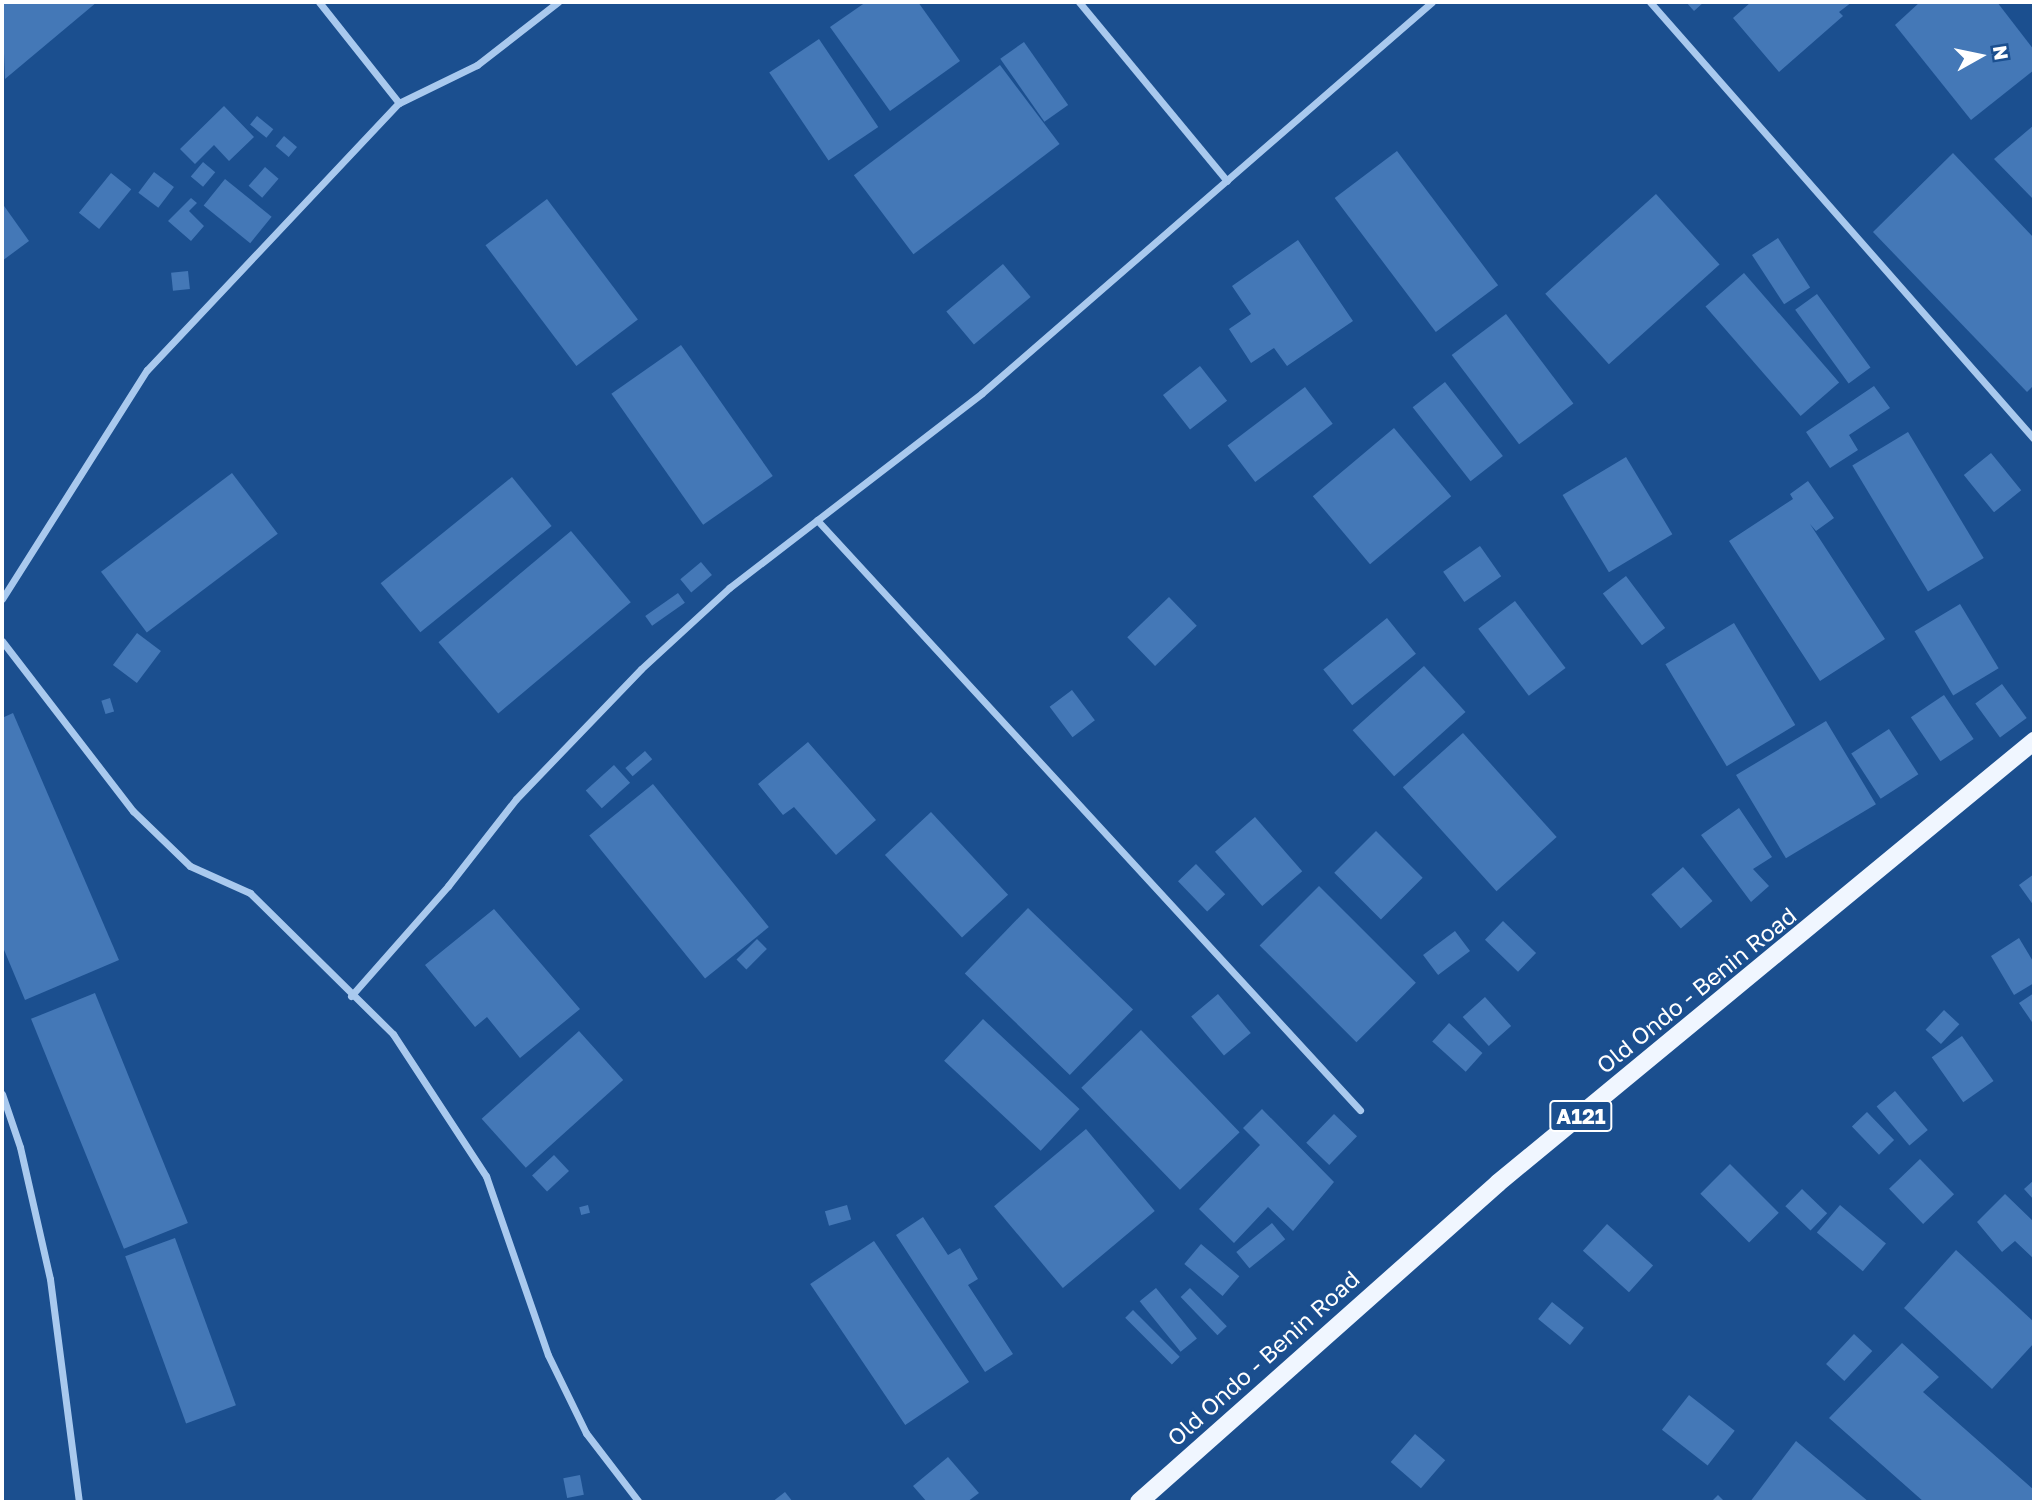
<!DOCTYPE html>
<style>
body{margin:0}
#map{position:relative;width:2036px;height:1504px;overflow:hidden;background:#1b4f8f;font-family:"Golos Text",sans-serif}
div>[style]{position:absolute}
[style*='--x']{left:calc(var(--x)*1px);top:calc(var(--y)*1px);width:calc(var(--w)*1px);rotate:calc(var(--a)*1deg)}
.building>*{inset:0;background:#4478b7;transform-origin:0 0}
.street>*{height:7px;margin:-3.5px;padding:0 3.5px;transform-origin:3.5px;border-radius:3.5px;background:#a9c9ee}
.primary>*{height:18px;margin:-9px;padding:0 9px;transform-origin:9px;border-radius:9px;background:#f0f6ff}
span{translate:-50% -50%;white-space:nowrap;text-align:center;line-height:1.15;-webkit-text-stroke:5px #1b4f8f;paint-order:stroke}
.shield-label span{padding:2px 5px;background:#1b4f8f;border:2px solid;border-radius:5px;-webkit-text-stroke-width:0}
.shield-label{font-size:21px;color:#fff;font-weight:700}
.street-label{font-size:23px;color:#fff}
.frame{position:absolute;inset:0;border:4px solid #fff;pointer-events:none}
.north{position:absolute;left:1945px;top:21px;width:70px;height:70px;-webkit-text-stroke:5px #1b4f8f;paint-order:stroke;rotate:81deg;font-size:19px;font-weight:700;line-height:28px;text-align:center;color:#fff}
.north::after{content:'';display:block;margin:auto;width:24px;height:32px;background:#fff;clip-path:polygon(50% 0,100% 100%,50% 72%,0 100%)}
</style>
<div id="map">
<div class="building">
<div style="clip-path:polygon(2px 2px,97px 2px,5px 79px)"></div>
<div style="clip-path:polygon(866px 2px,918px 2px,960px 61px,890px 111px,830px 27px)"></div>
<div style="clip-path:polygon(1686px 2px,1704px 2px,1694px 11px)"></div>
<div style="clip-path:polygon(1751px 2px,1852px 2px,1839px 12px,1843px 16px,1779px 72px,1733px 18px)"></div>
<div style="clip-path:polygon(1920px 2px,1997px 2px,2034px 50px,2034px 70px,1971px 120px,1895px 25px)"></div>
<div style="left:819px;top:39px;width:106px;height:60px;rotate:56deg"></div>
<div style="left:1024px;top:42px;width:77px;height:29px;rotate:55deg"></div>
<div style="left:1000px;top:65px;width:99px;height:183px;rotate:53deg"></div>
<div style="clip-path:polygon(224px 106px,254px 137px,229px 161px,214px 145px,195px 164px,180px 149px)"></div>
<div style="left:257px;top:116px;width:21px;height:11px;rotate:39deg"></div>
<div style="clip-path:polygon(2034px 125px,2034px 200px,1994px 159px)"></div>
<div style="left:284px;top:136px;width:17px;height:13px;rotate:40deg"></div>
<div style="left:1397px;top:151px;width:168px;height:78px;rotate:53deg"></div>
<div style="clip-path:polygon(1953px 153px,2034px 238px,2034px 385px,2027px 392px,1873px 232px)"></div>
<div style="left:203px;top:162px;width:16px;height:19px;rotate:40deg"></div>
<div style="left:265px;top:167px;width:18px;height:25px;rotate:41deg"></div>
<div style="left:154px;top:172px;width:25px;height:26px;rotate:37deg"></div>
<div style="left:111px;top:173px;width:26px;height:51px;rotate:39deg"></div>
<div style="left:225px;top:179px;width:60px;height:34px;rotate:39deg"></div>
<div style="left:1656px;top:194px;width:95px;height:149px;rotate:48deg"></div>
<div style="clip-path:polygon(191px 198px,197px 203px,189px 211px,204px 226px,191px 241px,168px 221px)"></div>
<div style="left:547px;top:199px;width:151px;height:77px;rotate:53deg"></div>
<div style="clip-path:polygon(2px 203px,29px 241px,2px 261px)"></div>
<div style="left:1778px;top:238px;width:59px;height:31px;rotate:57deg"></div>
<div style="clip-path:polygon(1298px 240px,1353px 321px,1287px 366px,1274px 348px,1251px 363px,1229px 329px,1251px 314px,1232px 286px)"></div>
<div style="left:1003px;top:264px;width:43px;height:74px;rotate:50deg"></div>
<div style="left:188px;top:271px;width:18px;height:17px;rotate:84deg"></div>
<div style="left:1744px;top:273px;width:145px;height:51px;rotate:49deg"></div>
<div style="left:1817px;top:294px;width:91px;height:27px;rotate:54deg"></div>
<div style="left:1506px;top:314px;width:112px;height:68px;rotate:53deg"></div>
<div style="left:681px;top:345px;width:160px;height:85px;rotate:55deg"></div>
<div style="left:1200px;top:366px;width:44px;height:47px;rotate:52deg"></div>
<div style="left:1445px;top:382px;width:94px;height:41px;rotate:52deg"></div>
<div style="clip-path:polygon(1874px 386px,1890px 408px,1849px 435px,1858px 450px,1830px 468px,1806px 432px)"></div>
<div style="left:1305px;top:387px;width:46px;height:97px;rotate:53deg"></div>
<div style="left:1394px;top:428px;width:89px;height:106px;rotate:50deg"></div>
<div style="left:1908px;top:432px;width:147px;height:65px;rotate:59deg"></div>
<div style="left:1991px;top:453px;width:48px;height:35px;rotate:51deg"></div>
<div style="left:1626px;top:457px;width:90px;height:74px;rotate:59deg"></div>
<div style="left:232px;top:473px;width:76px;height:164px;rotate:53deg"></div>
<div style="left:512px;top:477px;width:63px;height:169px;rotate:51deg"></div>
<div style="clip-path:polygon(1808px 481px,1834px 518px,1816px 531px,1810px 524px,1885px 639px,1820px 681px,1729px 541px,1793px 499px,1790px 494px)"></div>
<div style="left:571px;top:531px;width:93px;height:173px;rotate:50deg"></div>
<div style="left:1480px;top:546px;width:37px;height:45px;rotate:55deg"></div>
<div style="left:701px;top:562px;width:17px;height:27px;rotate:50deg"></div>
<div style="left:1626px;top:576px;width:65px;height:29px;rotate:53deg"></div>
<div style="left:678px;top:593px;width:12px;height:40px;rotate:55deg"></div>
<div style="left:1169px;top:597px;width:40px;height:58px;rotate:46deg"></div>
<div style="left:1515px;top:601px;width:84px;height:46px;rotate:53deg"></div>
<div style="left:1960px;top:604px;width:75px;height:53px;rotate:59deg"></div>
<div style="left:1387px;top:618px;width:46px;height:82px;rotate:51deg"></div>
<div style="left:1734px;top:623px;width:119px;height:80px;rotate:59deg"></div>
<div style="left:137px;top:633px;width:30px;height:40px;rotate:37deg"></div>
<div style="left:1424px;top:666px;width:62px;height:96px;rotate:48deg"></div>
<div style="left:2002px;top:684px;width:42px;height:33px;rotate:54deg"></div>
<div style="left:1072px;top:690px;width:38px;height:28px;rotate:53deg"></div>
<div style="left:1944px;top:695px;width:53px;height:40px;rotate:56deg"></div>
<div style="left:110px;top:698px;width:14px;height:9px;rotate:73deg"></div>
<div style="clip-path:polygon(13px 713px,119px 960px,25px 1000px,2px 945px,2px 718px)"></div>
<div style="left:1826px;top:721px;width:97px;height:105px;rotate:59deg"></div>
<div style="left:1889px;top:729px;width:54px;height:45px;rotate:57deg"></div>
<div style="left:1463px;top:733px;width:140px;height:81px;rotate:48deg"></div>
<div style="clip-path:polygon(808px 742px,876px 820px,836px 855px,794px 807px,783px 815px,758px 784px)"></div>
<div style="left:645px;top:751px;width:11px;height:26px;rotate:49deg"></div>
<div style="left:614px;top:765px;width:24px;height:38px;rotate:48deg"></div>
<div style="left:653px;top:784px;width:184px;height:82px;rotate:51deg"></div>
<div style="clip-path:polygon(1739px 808px,1772px 857px,1753px 869px,1769px 886px,1751px 902px,1701px 835px)"></div>
<div style="left:931px;top:812px;width:113px;height:63px;rotate:47deg"></div>
<div style="left:1255px;top:817px;width:72px;height:53px;rotate:49deg"></div>
<div style="left:1376px;top:831px;width:66px;height:59px;rotate:45deg"></div>
<div style="left:1196px;top:864px;width:42px;height:25px;rotate:46deg"></div>
<div style="left:1683px;top:867px;width:45px;height:42px;rotate:49deg"></div>
<div style="clip-path:polygon(2034px 874px,2034px 906px,2019px 885px)"></div>
<div style="left:1319px;top:886px;width:137px;height:84px;rotate:45deg"></div>
<div style="left:1028px;top:908px;width:146px;height:91px;rotate:44deg"></div>
<div style="clip-path:polygon(494px 909px,580px 1009px,520px 1058px,487px 1017px,475px 1027px,425px 965px)"></div>
<div style="left:1503px;top:921px;width:46px;height:26px;rotate:44deg"></div>
<div style="left:1455px;top:931px;width:25px;height:40px;rotate:53deg"></div>
<div style="clip-path:polygon(2019px 938px,2034px 963px,2034px 983px,2014px 995px,1991px 956px)"></div>
<div style="left:757px;top:939px;width:14px;height:29px;rotate:45deg"></div>
<div style="left:95px;top:993px;width:248px;height:69px;rotate:68deg"></div>
<div style="clip-path:polygon(2034px 993px,2034px 1025px,2019px 1003px)"></div>
<div style="left:1218px;top:994px;width:51px;height:35px;rotate:50deg"></div>
<div style="left:1485px;top:997px;width:39px;height:30px;rotate:48deg"></div>
<div style="left:1944px;top:1010px;width:21px;height:27px;rotate:43deg"></div>
<div style="left:983px;top:1019px;width:132px;height:57px;rotate:43deg"></div>
<div style="left:1449px;top:1023px;width:45px;height:25px;rotate:42deg"></div>
<div style="left:1141px;top:1030px;width:142px;height:83px;rotate:46deg"></div>
<div style="left:579px;top:1031px;width:66px;height:131px;rotate:48deg"></div>
<div style="left:1962px;top:1036px;width:55px;height:37px;rotate:55deg"></div>
<div style="left:1895px;top:1091px;width:51px;height:24px;rotate:50deg"></div>
<div style="clip-path:polygon(1262px 1109px,1334px 1182px,1293px 1231px,1268px 1207px,1234px 1243px,1199px 1209px,1260px 1145px,1243px 1128px)"></div>
<div style="left:1867px;top:1112px;width:39px;height:21px;rotate:46deg"></div>
<div style="left:1334px;top:1114px;width:32px;height:40px;rotate:44deg"></div>
<div style="left:1086px;top:1129px;width:107px;height:120px;rotate:50deg"></div>
<div style="left:554px;top:1155px;width:22px;height:30px;rotate:47deg"></div>
<div style="left:1920px;top:1159px;width:49px;height:43px;rotate:46deg"></div>
<div style="left:1730px;top:1164px;width:69px;height:42px;rotate:45deg"></div>
<div style="clip-path:polygon(2034px 1180px,2034px 1200px,2024px 1189px)"></div>
<div style="left:1802px;top:1189px;width:35px;height:24px;rotate:44deg"></div>
<div style="clip-path:polygon(2005px 1194px,2034px 1222px,2034px 1259px,2015px 1241px,2002px 1252px,1977px 1222px)"></div>
<div style="left:588px;top:1205px;width:8px;height:9px;rotate:76deg"></div>
<div style="left:847px;top:1205px;width:15px;height:23px;rotate:74deg"></div>
<div style="left:1840px;top:1205px;width:60px;height:36px;rotate:40deg"></div>
<div style="clip-path:polygon(923px 1217px,948px 1255px,960px 1248px,978px 1279px,968px 1285px,1013px 1354px,985px 1372px,896px 1235px)"></div>
<div style="left:1272px;top:1223px;width:21px;height:46px;rotate:51deg"></div>
<div style="left:1607px;top:1224px;width:62px;height:36px;rotate:42deg"></div>
<div style="left:175px;top:1238px;width:178px;height:53px;rotate:70deg"></div>
<div style="left:874px;top:1241px;width:170px;height:77px;rotate:56deg"></div>
<div style="left:1201px;top:1244px;width:50px;height:26px;rotate:40deg"></div>
<div style="clip-path:polygon(1956px 1250px,2034px 1322px,2034px 1343px,1992px 1389px,1904px 1308px)"></div>
<div style="left:1156px;top:1288px;width:65px;height:21px;rotate:51deg"></div>
<div style="left:1190px;top:1288px;width:53px;height:13px;rotate:46deg"></div>
<div style="left:1552px;top:1302px;width:41px;height:22px;rotate:39deg"></div>
<div style="left:1133px;top:1310px;width:66px;height:11px;rotate:45deg"></div>
<div style="left:1854px;top:1334px;width:25px;height:41px;rotate:43deg"></div>
<div style="clip-path:polygon(1902px 1343px,1939px 1377px,1923px 1392px,2034px 1490px,2034px 1502px,1924px 1502px,1829px 1418px)"></div>
<div style="left:1689px;top:1395px;width:58px;height:44px;rotate:38deg"></div>
<div style="left:1415px;top:1434px;width:40px;height:37px;rotate:41deg"></div>
<div style="clip-path:polygon(1796px 1441px,1869px 1502px,1750px 1502px)"></div>
<div style="clip-path:polygon(948px 1457px,979px 1493px,967px 1502px,927px 1502px,913px 1486px)"></div>
<div style="left:580px;top:1475px;width:20px;height:17px;rotate:79deg"></div>
<div style="clip-path:polygon(785px 1492px,793px 1502px,772px 1502px)"></div>
<div style="clip-path:polygon(1718px 1495px,1725px 1502px,1711px 1502px)"></div>
</div>
<div class="street">
<div style="--x:319;--y:2;--w:129;--a:51.6"></div>
<div style="--x:1079;--y:2;--w:232;--a:50.4"></div>
<div style="--x:1650;--y:2;--w:582;--a:48.69"></div>
<div style="--x:817;--y:520;--w:802;--a:47.38"></div>
<div style="--x:2;--y:599;--w:271;--a:-57.7"></div>
<div style="--x:147;--y:370;--w:367;--a:-46.7"></div>
<div style="--x:399;--y:103;--w:87;--a:-26"></div>
<div style="--x:477;--y:65;--w:103;--a:-37.9"></div>
<div style="--x:2;--y:641;--w:215;--a:52.4"></div>
<div style="--x:133;--y:811;--w:79;--a:44"></div>
<div style="--x:190;--y:866;--w:66;--a:24.2"></div>
<div style="--x:250;--y:893;--w:201;--a:44.6"></div>
<div style="--x:393;--y:1034;--w:170;--a:56.8"></div>
<div style="--x:486;--y:1176;--w:189;--a:70.9"></div>
<div style="--x:548;--y:1355;--w:87;--a:64"></div>
<div style="--x:586;--y:1433;--w:87;--a:52.5"></div>
<div style="--x:351;--y:996;--w:147;--a:-48.6"></div>
<div style="--x:448;--y:886;--w:110;--a:-52"></div>
<div style="--x:516;--y:799;--w:180;--a:-46.1"></div>
<div style="--x:641;--y:669;--w:120;--a:-42.6"></div>
<div style="--x:729;--y:588;--w:319;--a:-37.6"></div>
<div style="--x:982;--y:393;--w:596;--a:-40.99"></div>
<div style="--x:2;--y:1094;--w:56;--a:71.2"></div>
<div style="--x:20;--y:1147;--w:135;--a:77.2"></div>
<div style="--x:50;--y:1279;--w:225;--a:82.6"></div>
</div>
<div class="primary">
<div style="--x:1139;--y:1502;--w:480;--a:-41.6"></div>
<div style="--x:1498;--y:1183;--w:695;--a:-39.51"></div>
</div>
<div class="shield-label">
<span style="left:1581px;top:1116px">A121</span>
</div>
<div class="street-label">
<span style="left:1696px;top:990px;rotate:-39deg">Old Ondo - Benin Road</span>
<span style="left:1263px;top:1358px;rotate:-42deg">Old Ondo - Benin Road</span>
</div>
<div class="frame"></div>
<div class="north">N</div>
</div>
